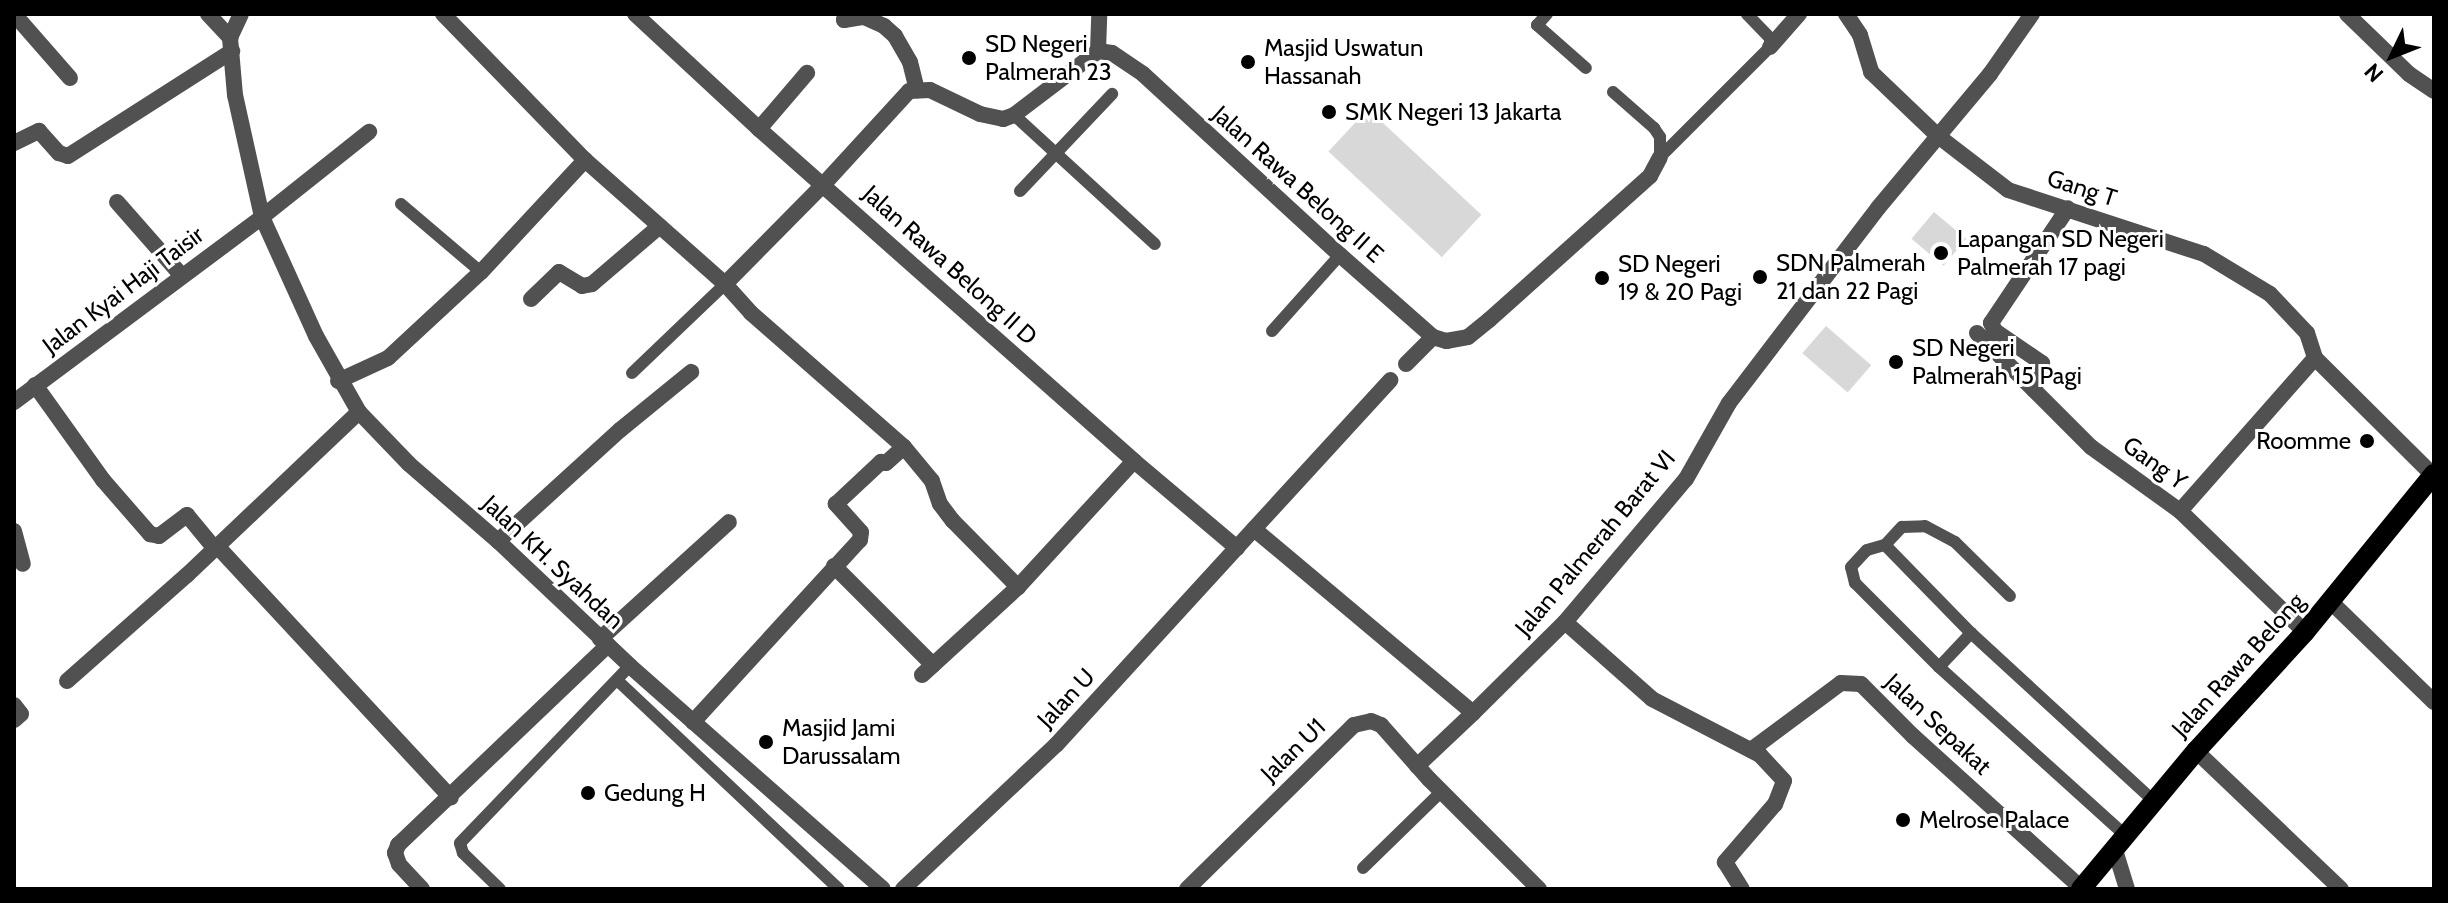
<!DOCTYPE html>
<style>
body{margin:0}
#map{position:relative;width:2448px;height:903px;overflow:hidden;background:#fff;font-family:Cabin,sans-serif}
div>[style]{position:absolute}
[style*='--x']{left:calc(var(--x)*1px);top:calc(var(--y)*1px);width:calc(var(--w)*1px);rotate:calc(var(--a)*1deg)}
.green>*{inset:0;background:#d8d8d8;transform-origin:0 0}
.service>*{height:12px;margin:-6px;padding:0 6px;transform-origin:6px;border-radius:6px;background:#515151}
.minor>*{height:16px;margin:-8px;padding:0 8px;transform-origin:8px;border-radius:8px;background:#515151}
.tertiary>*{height:16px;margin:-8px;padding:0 8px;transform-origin:8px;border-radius:8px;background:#515151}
.primary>*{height:20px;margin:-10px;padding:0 10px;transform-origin:10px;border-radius:10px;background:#000}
.dots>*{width:22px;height:22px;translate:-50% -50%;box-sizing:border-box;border:4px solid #fff;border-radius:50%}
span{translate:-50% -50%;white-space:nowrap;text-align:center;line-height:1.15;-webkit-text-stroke:6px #fff;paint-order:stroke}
.poi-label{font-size:24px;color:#000}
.left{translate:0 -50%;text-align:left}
.right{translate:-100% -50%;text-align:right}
.street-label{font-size:24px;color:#000}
.frame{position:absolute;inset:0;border:16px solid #000;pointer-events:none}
.north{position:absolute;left:2352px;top:16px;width:80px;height:80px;-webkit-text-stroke:6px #fff;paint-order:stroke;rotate:227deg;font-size:22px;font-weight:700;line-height:32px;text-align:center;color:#000}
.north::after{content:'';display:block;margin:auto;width:28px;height:36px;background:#000;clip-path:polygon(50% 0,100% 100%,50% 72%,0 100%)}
</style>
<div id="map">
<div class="green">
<div style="left:1368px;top:109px;width:155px;height:58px;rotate:43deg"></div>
<div style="left:1934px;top:212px;width:42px;height:35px;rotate:40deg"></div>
<div style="left:1826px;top:326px;width:60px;height:36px;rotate:41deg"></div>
</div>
<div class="service">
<div style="--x:1547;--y:14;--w:15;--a:132"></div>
<div style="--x:1537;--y:25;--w:65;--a:41.3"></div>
<div style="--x:1613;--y:92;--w:55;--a:41.3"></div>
<div style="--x:1654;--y:128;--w:11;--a:56"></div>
<div style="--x:1660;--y:137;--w:20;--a:90"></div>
<div style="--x:1660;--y:157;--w:156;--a:-45"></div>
<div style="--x:1770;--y:47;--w:9;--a:-90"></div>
<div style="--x:1770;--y:38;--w:33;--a:-134"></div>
<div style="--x:1014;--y:115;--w:191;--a:42.5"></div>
<div style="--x:1020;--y:191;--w:134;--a:-46.5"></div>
<div style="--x:401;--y:204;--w:105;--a:40.4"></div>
<div style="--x:1272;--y:331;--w:102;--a:-48.2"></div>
<div style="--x:632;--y:373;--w:129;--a:-43.7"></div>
<div style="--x:1885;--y:545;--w:25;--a:-47"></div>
<div style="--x:1902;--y:527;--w:23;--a:-2"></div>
<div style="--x:1925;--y:526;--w:34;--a:28"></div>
<div style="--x:1955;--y:542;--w:77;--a:44.5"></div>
<div style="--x:1939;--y:667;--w:47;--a:-46.7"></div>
<div style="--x:617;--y:680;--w:305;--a:43.3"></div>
<div style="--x:2126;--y:836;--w:252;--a:-137.9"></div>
<div style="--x:1939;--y:667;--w:119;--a:-135"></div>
<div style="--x:1855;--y:583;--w:16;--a:-104"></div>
<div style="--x:1851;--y:567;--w:23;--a:-47"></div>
<div style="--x:1867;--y:550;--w:19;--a:-16"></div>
<div style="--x:1885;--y:545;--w:123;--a:45.7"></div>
<div style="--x:1971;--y:633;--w:248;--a:42.6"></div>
<div style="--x:1363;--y:868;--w:110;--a:-44.3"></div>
<div style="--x:500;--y:889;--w:52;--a:-135.8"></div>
<div style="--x:463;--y:853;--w:10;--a:-107"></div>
<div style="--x:460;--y:843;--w:245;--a:-46.2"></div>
</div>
<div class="minor">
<div style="--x:14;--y:14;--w:85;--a:48.8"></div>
<div style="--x:208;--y:14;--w:33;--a:47"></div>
<div style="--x:443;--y:14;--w:204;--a:45.8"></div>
<div style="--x:585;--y:160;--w:187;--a:41.5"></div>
<div style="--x:725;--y:284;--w:39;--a:48"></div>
<div style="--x:751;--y:313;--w:203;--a:41.2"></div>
<div style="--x:904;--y:447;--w:44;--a:50.5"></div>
<div style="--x:932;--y:481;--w:24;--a:71"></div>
<div style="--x:940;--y:504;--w:21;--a:53"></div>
<div style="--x:953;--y:521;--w:93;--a:45.4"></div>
<div style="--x:635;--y:14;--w:169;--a:42.8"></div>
<div style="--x:759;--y:129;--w:501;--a:41.52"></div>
<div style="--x:1134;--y:461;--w:135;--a:40.2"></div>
<div style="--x:845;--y:14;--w:6;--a:99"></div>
<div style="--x:844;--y:20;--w:20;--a:-9"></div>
<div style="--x:864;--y:17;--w:22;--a:24"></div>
<div style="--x:884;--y:26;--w:15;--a:42"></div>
<div style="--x:895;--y:36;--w:30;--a:60"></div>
<div style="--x:910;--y:62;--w:29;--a:76"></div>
<div style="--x:1846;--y:14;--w:25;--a:56"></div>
<div style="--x:1860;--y:35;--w:39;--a:73"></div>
<div style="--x:1871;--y:72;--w:93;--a:43.7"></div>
<div style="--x:1938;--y:136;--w:88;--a:37.6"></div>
<div style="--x:2008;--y:190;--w:206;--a:18.1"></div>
<div style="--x:2204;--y:254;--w:77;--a:31.2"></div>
<div style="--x:2270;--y:294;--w:54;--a:46.5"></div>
<div style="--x:2307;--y:333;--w:26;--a:72"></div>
<div style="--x:2315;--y:358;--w:166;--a:44.8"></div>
<div style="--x:2347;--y:14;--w:86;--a:44.1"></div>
<div style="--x:2409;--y:74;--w:30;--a:34"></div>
<div style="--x:1770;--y:47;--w:44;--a:-48.7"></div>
<div style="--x:1098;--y:51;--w:14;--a:8"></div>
<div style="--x:1112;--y:53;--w:37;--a:34"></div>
<div style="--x:1143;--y:74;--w:268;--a:42.6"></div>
<div style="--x:1340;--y:255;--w:124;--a:41.4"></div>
<div style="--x:1433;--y:337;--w:14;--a:17"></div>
<div style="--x:1446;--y:341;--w:22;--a:-10"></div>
<div style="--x:1468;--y:337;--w:27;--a:-39"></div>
<div style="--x:1489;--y:320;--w:216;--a:-41.8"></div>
<div style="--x:1650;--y:176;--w:21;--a:-62"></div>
<div style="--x:1098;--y:51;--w:37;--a:-88"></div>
<div style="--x:759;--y:129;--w:74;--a:-49.4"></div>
<div style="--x:14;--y:143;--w:28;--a:-26"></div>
<div style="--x:39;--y:131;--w:30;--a:48"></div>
<div style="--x:59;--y:153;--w:9;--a:18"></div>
<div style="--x:68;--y:156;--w:195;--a:-32.6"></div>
<div style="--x:117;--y:202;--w:98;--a:48.7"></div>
<div style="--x:262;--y:217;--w:137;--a:-38.5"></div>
<div style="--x:725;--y:284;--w:139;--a:-45.3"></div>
<div style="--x:823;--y:185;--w:127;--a:-47.5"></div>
<div style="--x:909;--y:91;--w:21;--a:-3"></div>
<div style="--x:930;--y:90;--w:55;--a:25.6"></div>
<div style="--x:980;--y:114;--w:24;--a:12"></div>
<div style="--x:1003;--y:119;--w:12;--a:-20"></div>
<div style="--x:1014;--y:115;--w:106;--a:-37.3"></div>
<div style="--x:531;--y:299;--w:39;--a:-44"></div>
<div style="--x:559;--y:272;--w:27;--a:31"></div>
<div style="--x:582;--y:286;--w:10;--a:-11"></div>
<div style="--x:592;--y:284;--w:89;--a:-40.5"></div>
<div style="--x:1977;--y:333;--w:161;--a:45"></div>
<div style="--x:2091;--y:447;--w:110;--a:35.7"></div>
<div style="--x:2180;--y:511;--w:174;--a:44.1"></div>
<div style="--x:1406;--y:364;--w:38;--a:-45"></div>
<div style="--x:338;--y:381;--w:55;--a:-24.7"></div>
<div style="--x:388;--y:358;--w:127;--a:-42.8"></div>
<div style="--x:481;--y:272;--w:153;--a:-47.1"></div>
<div style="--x:35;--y:385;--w:117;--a:54.4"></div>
<div style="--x:103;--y:480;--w:72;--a:49"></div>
<div style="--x:150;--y:534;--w:9;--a:13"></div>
<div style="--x:159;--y:536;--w:35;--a:-37"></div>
<div style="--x:187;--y:515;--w:44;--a:50.5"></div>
<div style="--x:2034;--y:390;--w:28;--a:-73"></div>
<div style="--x:2042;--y:363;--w:57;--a:-145.8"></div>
<div style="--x:1995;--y:331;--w:9;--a:-117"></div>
<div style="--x:1991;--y:323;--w:138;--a:-56.2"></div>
<div style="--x:2180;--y:511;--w:204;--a:-48.6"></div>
<div style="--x:1254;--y:529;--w:286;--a:40"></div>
<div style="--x:1473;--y:713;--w:129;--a:-44.7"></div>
<div style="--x:1565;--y:622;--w:187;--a:-49.8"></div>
<div style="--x:1686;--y:479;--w:87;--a:-60.5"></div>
<div style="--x:1729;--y:403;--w:245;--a:-52.6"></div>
<div style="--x:1878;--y:208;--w:175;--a:-50.1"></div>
<div style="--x:1990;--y:74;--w:73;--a:-55"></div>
<div style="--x:14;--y:531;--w:34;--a:75"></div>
<div style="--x:498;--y:541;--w:165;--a:-42.3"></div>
<div style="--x:620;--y:430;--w:92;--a:-39.2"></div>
<div style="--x:218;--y:547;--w:342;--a:47.1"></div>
<div style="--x:834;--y:566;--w:140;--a:45"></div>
<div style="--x:2330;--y:601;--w:145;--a:44.2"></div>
<div style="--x:1565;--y:622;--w:116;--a:41.5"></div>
<div style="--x:1652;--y:699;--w:122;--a:27.4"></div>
<div style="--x:1760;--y:755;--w:35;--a:47"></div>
<div style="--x:1784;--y:781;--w:25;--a:111"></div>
<div style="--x:1775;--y:804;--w:77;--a:130.8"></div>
<div style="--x:1725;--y:862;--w:32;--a:58"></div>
<div style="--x:600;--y:639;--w:174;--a:-42.2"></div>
<div style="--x:922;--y:675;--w:130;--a:-42.5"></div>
<div style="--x:1018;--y:587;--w:171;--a:-47.4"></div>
<div style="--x:67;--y:681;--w:160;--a:-41.5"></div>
<div style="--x:187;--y:575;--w:237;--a:-43.5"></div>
<div style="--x:14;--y:705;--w:11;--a:52"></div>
<div style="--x:21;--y:714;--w:9;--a:139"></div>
<div style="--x:693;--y:722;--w:247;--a:-47.5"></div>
<div style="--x:860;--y:540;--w:8;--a:-83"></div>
<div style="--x:861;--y:532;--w:38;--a:-132"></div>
<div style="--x:836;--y:504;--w:62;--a:-43"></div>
<div style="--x:881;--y:462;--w:5;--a:11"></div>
<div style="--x:886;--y:463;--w:24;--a:-42"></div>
<div style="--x:1751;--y:750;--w:112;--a:-36.7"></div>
<div style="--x:1841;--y:683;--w:20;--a:3"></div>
<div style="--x:1861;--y:684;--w:74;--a:45"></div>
<div style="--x:1913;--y:736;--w:227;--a:42.1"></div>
<div style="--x:2196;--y:751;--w:200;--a:43.6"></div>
<div style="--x:1417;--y:766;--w:77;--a:-43.4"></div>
<div style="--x:2115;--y:850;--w:41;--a:72.9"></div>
<div style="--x:422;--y:889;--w:34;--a:-133"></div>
<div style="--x:399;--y:864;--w:12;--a:-110"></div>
<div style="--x:395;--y:853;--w:9;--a:-69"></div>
<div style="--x:398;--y:845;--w:290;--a:-43.6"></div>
<div style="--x:903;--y:889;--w:210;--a:-43.3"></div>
<div style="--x:1056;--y:745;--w:495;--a:-47.5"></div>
<div style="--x:1187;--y:889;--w:234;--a:-44.5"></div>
<div style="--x:1354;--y:725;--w:17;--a:-13"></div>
<div style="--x:1371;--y:721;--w:11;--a:22"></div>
<div style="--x:1381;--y:725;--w:72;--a:48.4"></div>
<div style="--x:1429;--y:779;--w:156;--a:45"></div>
</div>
<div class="tertiary">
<div style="--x:241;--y:14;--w:26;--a:115"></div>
<div style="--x:230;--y:38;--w:57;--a:85"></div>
<div style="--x:235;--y:95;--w:125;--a:77.5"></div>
<div style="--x:262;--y:217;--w:131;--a:65.6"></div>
<div style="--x:316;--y:336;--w:87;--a:60.5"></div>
<div style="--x:359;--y:412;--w:72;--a:46.1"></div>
<div style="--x:409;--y:464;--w:118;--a:40.9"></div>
<div style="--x:498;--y:541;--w:182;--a:43.4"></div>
<div style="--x:630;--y:666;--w:337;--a:41.4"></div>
<div style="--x:14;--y:402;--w:309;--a:-36.7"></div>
</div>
<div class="primary">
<div style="--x:2081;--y:889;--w:180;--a:-50.2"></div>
<div style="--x:2196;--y:751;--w:161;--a:-47.5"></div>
<div style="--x:2305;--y:632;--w:204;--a:-50.8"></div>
</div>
<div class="dots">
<div style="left:969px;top:58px;background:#000"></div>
<div style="left:1248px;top:62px;background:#000"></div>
<div style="left:1329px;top:112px;background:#000"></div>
<div style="left:1941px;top:253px;background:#000"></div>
<div style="left:1760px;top:277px;background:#000"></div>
<div style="left:1602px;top:278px;background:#000"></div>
<div style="left:1896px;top:362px;background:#000"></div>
<div style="left:2367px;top:441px;background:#000"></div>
<div style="left:766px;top:742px;background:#000"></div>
<div style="left:588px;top:793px;background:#000"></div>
<div style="left:1903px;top:820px;background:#000"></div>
</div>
<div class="poi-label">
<span class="left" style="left:985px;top:58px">SD Negeri<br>Palmerah 23</span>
<span class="left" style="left:1264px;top:62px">Masjid Uswatun<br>Hassanah</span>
<span class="left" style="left:1345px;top:112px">SMK Negeri 13 Jakarta</span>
<span class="left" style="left:1957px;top:253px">Lapangan SD Negeri<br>Palmerah 17 pagi</span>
<span class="left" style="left:1776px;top:277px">SDN Palmerah<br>21 dan 22 Pagi</span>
<span class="left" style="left:1618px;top:278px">SD Negeri<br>19 &amp; 20 Pagi</span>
<span class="left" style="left:1912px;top:362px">SD Negeri<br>Palmerah 15 Pagi</span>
<span class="right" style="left:2351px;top:441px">Roomme</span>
<span class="left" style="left:782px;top:742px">Masjid Jami<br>Darussalam</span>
<span class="left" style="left:604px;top:793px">Gedung H</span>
<span class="left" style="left:1919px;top:820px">Melrose Palace</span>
</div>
<div class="street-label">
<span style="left:1298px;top:184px;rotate:42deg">Jalan Rawa Belong II E</span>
<span style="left:2082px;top:188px;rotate:18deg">Gang T</span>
<span style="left:950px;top:265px;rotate:42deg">Jalan Rawa Belong II D</span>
<span style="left:123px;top:290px;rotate:-37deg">Jalan Kyai Haji Taisir</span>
<span style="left:2155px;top:463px;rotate:36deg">Gang Y</span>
<span style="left:1595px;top:543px;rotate:-50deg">Jalan Palmerah Barat VI</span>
<span style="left:553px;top:562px;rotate:43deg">Jalan KH. Syahdan</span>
<span style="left:2238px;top:665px;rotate:-48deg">Jalan Rawa Belong</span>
<span style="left:1066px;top:698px;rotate:-47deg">Jalan U</span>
<span style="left:1938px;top:724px;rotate:43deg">Jalan Sepakat</span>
<span style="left:1293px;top:750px;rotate:-44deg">Jalan U1</span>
</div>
<div class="frame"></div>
<div class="north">N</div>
</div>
